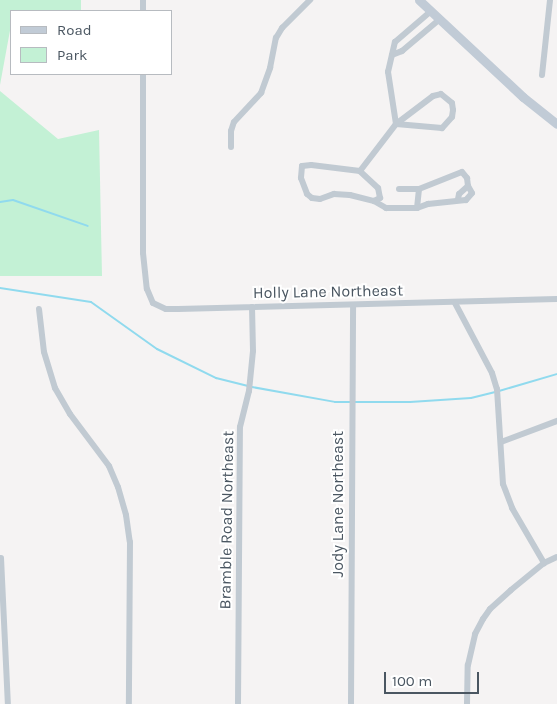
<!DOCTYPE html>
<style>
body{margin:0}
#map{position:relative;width:557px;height:704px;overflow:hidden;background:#f5f3f3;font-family:Karla,sans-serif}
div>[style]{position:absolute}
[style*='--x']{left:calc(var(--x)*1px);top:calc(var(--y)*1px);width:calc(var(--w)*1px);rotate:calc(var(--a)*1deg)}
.green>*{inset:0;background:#c3f1d5}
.stream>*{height:2px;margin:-1px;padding:0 1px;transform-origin:1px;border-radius:1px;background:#90daee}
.minor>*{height:6px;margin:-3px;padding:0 3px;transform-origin:3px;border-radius:3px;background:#c1cad2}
.secondary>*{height:9px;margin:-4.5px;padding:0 4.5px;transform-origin:4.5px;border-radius:4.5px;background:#c1cbd6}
span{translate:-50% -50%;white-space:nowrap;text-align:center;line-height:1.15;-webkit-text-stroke:4px #fff;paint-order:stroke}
.street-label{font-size:16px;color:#4a5661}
.legend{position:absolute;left:10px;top:10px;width:162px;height:65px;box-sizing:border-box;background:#fff;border:1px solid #b7bbc0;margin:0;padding:6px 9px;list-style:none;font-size:15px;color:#4a5661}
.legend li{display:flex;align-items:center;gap:10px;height:25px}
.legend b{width:25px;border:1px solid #b7bbc0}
.scale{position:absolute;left:384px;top:672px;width:95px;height:22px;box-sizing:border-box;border:2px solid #4a5661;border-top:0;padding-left:6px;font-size:15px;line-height:18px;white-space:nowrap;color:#4a5661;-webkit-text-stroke:4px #fff;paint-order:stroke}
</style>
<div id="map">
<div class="green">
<div style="clip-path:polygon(0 0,81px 0,81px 11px,11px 11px,11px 25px,0 85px)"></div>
<div style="clip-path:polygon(0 91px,58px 139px,99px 130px,102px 276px,0 276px)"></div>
</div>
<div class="stream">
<div style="--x:0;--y:202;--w:13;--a:-9"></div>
<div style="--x:13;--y:200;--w:79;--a:19.1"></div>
<div style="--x:0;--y:288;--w:92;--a:8.7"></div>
<div style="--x:91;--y:302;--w:81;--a:35.5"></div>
<div style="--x:157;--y:349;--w:66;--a:26.2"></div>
<div style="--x:216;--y:378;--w:32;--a:14"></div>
<div style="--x:252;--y:387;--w:84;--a:10.2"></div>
<div style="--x:335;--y:402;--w:16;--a:0"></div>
<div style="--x:499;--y:391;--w:60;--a:-16.3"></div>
<div style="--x:355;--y:402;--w:55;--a:0"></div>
<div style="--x:410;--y:402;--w:61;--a:-3.8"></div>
<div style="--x:471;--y:398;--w:25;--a:-14"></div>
</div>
<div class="minor">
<div style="--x:143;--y:0;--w:11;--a:90"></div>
<div style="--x:392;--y:55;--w:11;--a:-22"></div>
<div style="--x:402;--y:51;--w:50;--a:-40.1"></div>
<div style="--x:143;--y:74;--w:179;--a:90"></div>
<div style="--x:143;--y:253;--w:36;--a:84"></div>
<div style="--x:147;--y:289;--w:15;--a:67"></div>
<div style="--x:153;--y:303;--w:14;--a:25"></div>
<div style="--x:166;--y:309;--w:12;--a:0"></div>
<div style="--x:178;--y:309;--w:379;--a:-1.5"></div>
<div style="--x:542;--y:75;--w:75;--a:-83.9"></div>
<div style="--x:441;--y:94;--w:14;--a:39"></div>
<div style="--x:452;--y:103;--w:7;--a:82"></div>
<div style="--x:453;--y:110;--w:7;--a:98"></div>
<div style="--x:452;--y:117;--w:15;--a:132"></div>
<div style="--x:442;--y:128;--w:46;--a:-175"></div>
<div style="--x:396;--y:124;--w:46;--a:-37.1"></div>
<div style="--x:433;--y:96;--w:8;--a:-14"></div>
<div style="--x:231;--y:147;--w:16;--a:-90"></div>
<div style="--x:231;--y:131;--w:9;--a:-72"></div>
<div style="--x:234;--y:122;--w:40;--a:-47"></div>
<div style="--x:261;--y:93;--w:27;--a:-70"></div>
<div style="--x:270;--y:68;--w:31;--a:-79"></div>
<div style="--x:276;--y:38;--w:12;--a:-59"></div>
<div style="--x:282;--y:28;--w:40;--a:-45"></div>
<div style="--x:360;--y:171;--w:59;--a:-52.5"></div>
<div style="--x:396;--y:124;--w:53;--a:-98.7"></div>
<div style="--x:388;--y:72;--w:31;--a:-77"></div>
<div style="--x:395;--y:42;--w:48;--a:-40.7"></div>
<div style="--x:399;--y:189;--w:20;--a:0"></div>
<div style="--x:374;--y:201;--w:7;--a:-27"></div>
<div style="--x:380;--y:198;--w:10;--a:-101"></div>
<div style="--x:378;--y:188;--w:25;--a:-137"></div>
<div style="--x:360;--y:171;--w:49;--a:-173"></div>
<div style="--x:311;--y:165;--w:9;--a:174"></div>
<div style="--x:302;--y:166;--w:12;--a:95"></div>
<div style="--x:301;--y:178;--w:17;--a:69"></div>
<div style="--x:307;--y:194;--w:6;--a:39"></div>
<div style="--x:312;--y:198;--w:8;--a:7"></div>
<div style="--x:320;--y:199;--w:15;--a:-20"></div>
<div style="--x:334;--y:194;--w:16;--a:4"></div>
<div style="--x:350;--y:195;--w:25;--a:14"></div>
<div style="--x:374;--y:201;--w:14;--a:30"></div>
<div style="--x:386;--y:208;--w:31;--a:0"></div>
<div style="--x:417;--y:208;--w:19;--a:-84"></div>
<div style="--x:419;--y:189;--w:46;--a:-21.6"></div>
<div style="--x:462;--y:172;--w:8;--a:50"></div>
<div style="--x:467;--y:178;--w:8;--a:83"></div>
<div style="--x:468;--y:186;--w:12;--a:138"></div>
<div style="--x:459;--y:194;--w:5;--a:101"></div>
<div style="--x:417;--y:208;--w:12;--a:-20"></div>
<div style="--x:428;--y:204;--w:38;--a:-6"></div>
<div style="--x:466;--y:200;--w:9;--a:-49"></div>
<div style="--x:472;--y:193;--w:8;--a:-120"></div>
<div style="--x:455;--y:303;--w:79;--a:62.1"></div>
<div style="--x:492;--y:373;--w:17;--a:73"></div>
<div style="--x:497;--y:389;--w:95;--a:86.4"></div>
<div style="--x:503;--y:484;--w:26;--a:69"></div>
<div style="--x:512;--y:508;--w:64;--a:59.8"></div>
<div style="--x:39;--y:309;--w:43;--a:83.4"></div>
<div style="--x:44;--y:352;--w:38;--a:73"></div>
<div style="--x:55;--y:388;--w:30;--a:60"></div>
<div style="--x:70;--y:414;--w:65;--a:53.1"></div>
<div style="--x:109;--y:466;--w:23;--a:67"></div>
<div style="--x:118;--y:487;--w:29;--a:74"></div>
<div style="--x:126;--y:515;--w:27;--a:82"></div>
<div style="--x:130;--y:542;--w:162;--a:90.4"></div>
<div style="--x:501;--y:442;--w:60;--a:-20.6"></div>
<div style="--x:1;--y:558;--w:146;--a:87.3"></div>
<div style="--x:238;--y:704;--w:277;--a:-89.6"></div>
<div style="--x:240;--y:427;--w:37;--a:-76"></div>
<div style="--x:249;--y:391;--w:40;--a:-84.3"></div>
<div style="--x:253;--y:351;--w:44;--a:-91.3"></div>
<div style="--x:351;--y:704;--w:399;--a:-89.7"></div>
<div style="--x:467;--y:704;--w:39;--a:-89"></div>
<div style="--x:468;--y:665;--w:32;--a:-77"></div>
<div style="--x:475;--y:634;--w:17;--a:-62"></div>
<div style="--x:483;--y:619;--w:12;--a:-55"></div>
<div style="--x:490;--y:609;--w:28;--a:-42"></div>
<div style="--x:511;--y:590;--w:43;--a:-39.3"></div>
<div style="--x:544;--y:563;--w:14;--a:-25"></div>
</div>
<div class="secondary">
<div style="--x:419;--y:0;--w:142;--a:43"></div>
<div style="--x:523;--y:97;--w:43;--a:38.5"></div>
</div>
<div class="street-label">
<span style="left:328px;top:292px;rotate:-1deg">Holly Lane Northeast</span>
<span style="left:338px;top:504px;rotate:-90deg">Jody Lane Northeast</span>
<span style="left:227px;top:520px;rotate:-89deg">Bramble Road Northeast</span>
</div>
<ul class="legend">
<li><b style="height:6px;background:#c1cbd6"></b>Road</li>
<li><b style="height:14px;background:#c3f1d5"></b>Park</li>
</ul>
<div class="scale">100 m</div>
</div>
